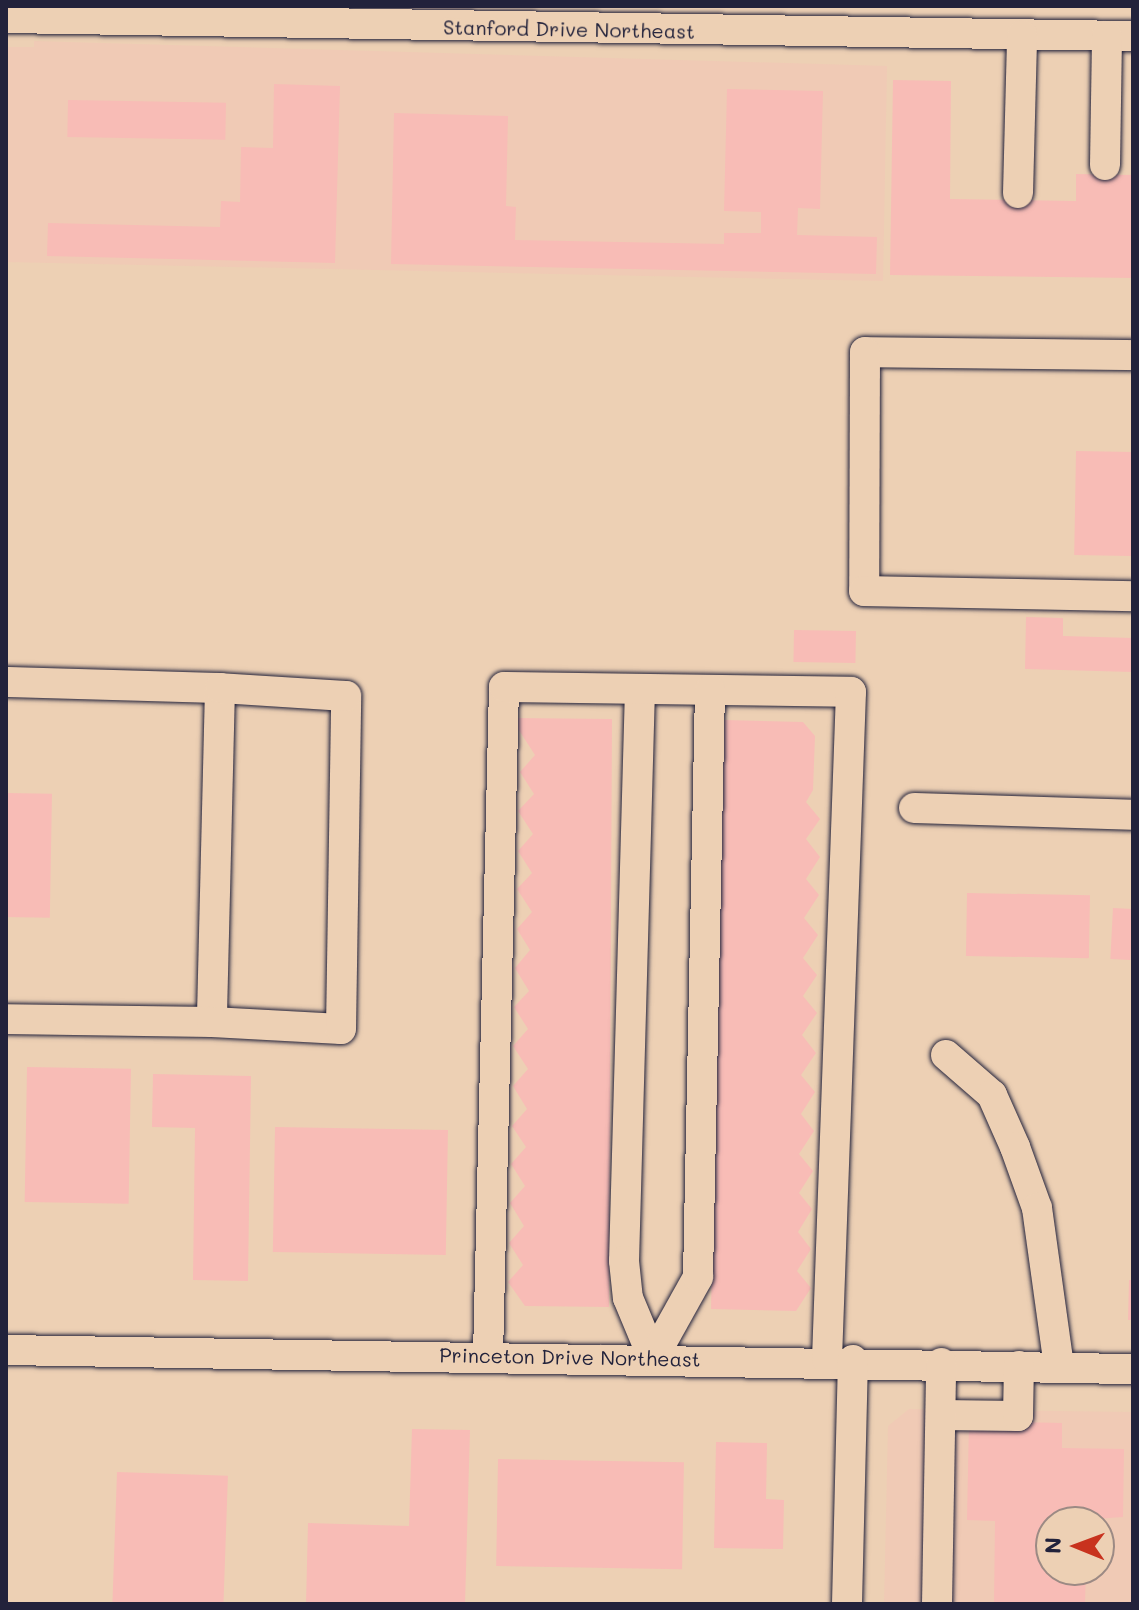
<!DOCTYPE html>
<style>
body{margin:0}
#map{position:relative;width:1139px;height:1610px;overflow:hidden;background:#edd0b4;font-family:Mali,sans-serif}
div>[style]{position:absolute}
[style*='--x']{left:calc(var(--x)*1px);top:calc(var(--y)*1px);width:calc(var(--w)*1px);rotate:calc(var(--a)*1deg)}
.built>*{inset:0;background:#f0cab5}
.building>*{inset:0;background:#f8bcb6;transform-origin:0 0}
.roads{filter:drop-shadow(0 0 2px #22223b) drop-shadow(0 0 2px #22223b)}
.minor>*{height:30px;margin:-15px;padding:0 15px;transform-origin:15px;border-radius:15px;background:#edd0b4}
span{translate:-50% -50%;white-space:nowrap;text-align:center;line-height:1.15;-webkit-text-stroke:6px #edd0b4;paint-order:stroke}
.street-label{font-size:20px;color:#22223b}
.frame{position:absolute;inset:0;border:8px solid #22223b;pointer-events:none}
.north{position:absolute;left:1035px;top:1506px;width:80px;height:80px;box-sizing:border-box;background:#edd0b4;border:2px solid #9c8a84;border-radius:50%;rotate:271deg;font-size:22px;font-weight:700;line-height:32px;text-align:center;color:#22223b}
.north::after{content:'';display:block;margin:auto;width:28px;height:36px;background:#c8321e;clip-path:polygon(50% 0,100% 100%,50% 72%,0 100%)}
</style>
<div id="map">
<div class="built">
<div style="clip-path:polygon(34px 41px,887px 66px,883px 281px,6px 262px,6px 47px,34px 47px)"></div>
<div style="clip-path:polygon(evenodd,909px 1409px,1133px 1412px,1133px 1604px,884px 1604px,888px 1426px,909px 1409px,1051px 1522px,1099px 1522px,1099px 1570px,1051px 1570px,1051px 1522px)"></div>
</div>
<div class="building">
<div style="clip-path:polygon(893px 80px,951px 81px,950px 199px,1076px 201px,1076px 174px,1133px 175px,1133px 278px,890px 275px)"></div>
<div style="clip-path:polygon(274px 84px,340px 86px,335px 263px,47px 256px,48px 223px,220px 227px,221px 201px,240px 202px,241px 147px,273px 148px)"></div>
<div style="clip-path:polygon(727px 89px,823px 91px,820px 209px,798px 208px,797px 235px,877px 237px,876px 274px,391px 264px,394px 113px,508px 116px,506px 206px,516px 207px,515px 240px,724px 244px,724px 233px,761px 233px,761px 212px,724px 211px)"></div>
<div style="left:68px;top:100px;width:158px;height:37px;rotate:1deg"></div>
<div style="left:1076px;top:451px;width:57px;height:104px;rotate:1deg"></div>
<div style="clip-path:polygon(1026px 617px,1063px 618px,1063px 636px,1133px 638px,1133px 672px,1025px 669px)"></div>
<div style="left:794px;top:630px;width:62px;height:32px;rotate:1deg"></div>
<div style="clip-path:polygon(511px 718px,612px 719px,609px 1307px,525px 1306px,508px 1282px,523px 1265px,509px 1243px,524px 1226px,510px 1203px,525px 1186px,511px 1164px,526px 1147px,512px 1126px,527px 1109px,513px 1086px,528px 1069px,513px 1046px,528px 1029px,514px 1007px,529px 991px,515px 968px,530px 950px,517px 929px,532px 912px,517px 889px,532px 873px,518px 851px,533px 834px,518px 811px,534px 794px,520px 772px,535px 755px)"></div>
<div style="clip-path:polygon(724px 720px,803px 722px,815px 736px,813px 790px,806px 802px,820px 819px,806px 839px,820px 857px,806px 879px,819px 895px,804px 918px,818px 935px,803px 958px,817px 975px,803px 996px,817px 1013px,802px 1035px,816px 1053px,801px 1075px,815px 1092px,801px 1114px,814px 1131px,799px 1154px,813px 1171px,799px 1193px,812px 1209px,798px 1232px,811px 1249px,797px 1271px,811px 1288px,796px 1311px,711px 1309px)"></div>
<div style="left:6px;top:793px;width:46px;height:124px;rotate:1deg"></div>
<div style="left:967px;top:893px;width:123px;height:63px;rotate:1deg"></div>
<div style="left:1113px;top:908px;width:20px;height:51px;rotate:3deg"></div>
<div style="left:27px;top:1067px;width:104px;height:135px;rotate:1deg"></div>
<div style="clip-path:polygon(153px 1074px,251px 1076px,248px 1281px,193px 1280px,195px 1128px,152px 1127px)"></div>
<div style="left:275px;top:1127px;width:173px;height:125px;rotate:1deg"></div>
<div style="clip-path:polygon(1129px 1280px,1133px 1280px,1133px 1320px,1128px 1320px)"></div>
<div style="clip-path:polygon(969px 1421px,1062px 1423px,1062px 1448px,1124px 1449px,1123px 1517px,1051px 1522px,1051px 1570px,1086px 1570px,1085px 1604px,994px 1604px,995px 1521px,967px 1520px)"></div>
<div style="clip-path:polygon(412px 1429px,470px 1430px,465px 1604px,306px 1604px,308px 1523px,409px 1526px)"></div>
<div style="clip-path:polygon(716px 1442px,767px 1443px,766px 1499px,784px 1500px,783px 1549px,714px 1548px)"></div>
<div style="left:498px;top:1459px;width:186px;height:107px;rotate:1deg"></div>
<div style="left:117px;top:1472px;width:111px;height:132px;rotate:2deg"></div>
</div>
<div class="roads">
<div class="minor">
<div style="--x:6;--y:18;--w:1127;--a:0.92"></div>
<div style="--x:1105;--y:165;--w:129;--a:-89.1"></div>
<div style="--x:1018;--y:193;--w:158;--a:-88.5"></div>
<div style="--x:1133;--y:355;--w:268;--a:-179.4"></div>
<div style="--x:865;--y:352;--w:239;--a:90.2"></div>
<div style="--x:864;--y:591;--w:269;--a:1.1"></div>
<div style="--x:6;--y:682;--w:214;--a:1.6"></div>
<div style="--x:220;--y:688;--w:334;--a:91.4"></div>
<div style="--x:212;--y:1022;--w:206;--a:-179.2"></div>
<div style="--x:640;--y:689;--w:572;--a:91.6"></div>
<div style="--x:624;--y:1261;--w:37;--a:84"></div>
<div style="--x:628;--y:1298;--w:65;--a:67.4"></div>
<div style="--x:914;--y:808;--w:219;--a:1.8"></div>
<div style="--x:212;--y:1022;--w:129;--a:3.1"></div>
<div style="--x:341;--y:1029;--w:333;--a:-89.1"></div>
<div style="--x:346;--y:696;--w:126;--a:-176.4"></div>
<div style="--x:946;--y:1055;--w:61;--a:41"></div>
<div style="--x:992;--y:1095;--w:57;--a:66.1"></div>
<div style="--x:1015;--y:1147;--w:65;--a:70.2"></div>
<div style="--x:1037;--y:1208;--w:161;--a:82.1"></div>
<div style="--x:6;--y:1350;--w:1127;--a:0.97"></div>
<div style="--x:488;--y:1356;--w:669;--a:-88.63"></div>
<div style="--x:504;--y:687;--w:347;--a:0.8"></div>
<div style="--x:851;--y:692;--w:668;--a:92.06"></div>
<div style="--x:653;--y:1358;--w:93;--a:-60.9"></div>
<div style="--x:698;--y:1277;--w:587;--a:-88.83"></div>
<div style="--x:941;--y:1415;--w:77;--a:0.7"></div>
<div style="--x:1018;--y:1416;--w:50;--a:-88.9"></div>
<div style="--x:847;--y:1604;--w:244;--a:-88.6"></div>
<div style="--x:937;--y:1604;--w:241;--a:-89"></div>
</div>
</div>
<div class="street-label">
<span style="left:569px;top:29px;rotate:1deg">Stanford Drive Northeast</span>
<span style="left:570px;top:1357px;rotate:1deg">Princeton Drive Northeast</span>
</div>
<div class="frame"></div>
<div class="north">N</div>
</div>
